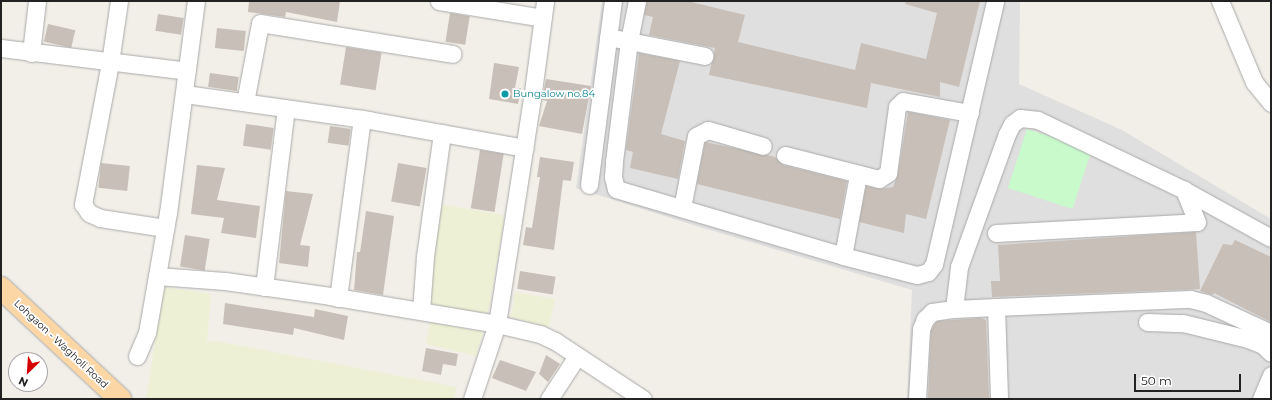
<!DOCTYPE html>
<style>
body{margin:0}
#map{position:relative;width:1272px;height:400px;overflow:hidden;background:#f2efe9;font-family:Montserrat,sans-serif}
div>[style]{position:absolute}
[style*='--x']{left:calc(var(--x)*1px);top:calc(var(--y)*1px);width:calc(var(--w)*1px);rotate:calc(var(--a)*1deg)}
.residential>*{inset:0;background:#e0dfdf}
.farmland>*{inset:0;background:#eef0d5;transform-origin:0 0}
.park>*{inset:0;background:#c8facc;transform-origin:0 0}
.building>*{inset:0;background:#c7bfb8;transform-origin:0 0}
.roads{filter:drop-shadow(0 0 1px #a9a9a9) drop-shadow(0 0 1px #a9a9a9)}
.minor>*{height:17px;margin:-8.5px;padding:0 8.5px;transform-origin:8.5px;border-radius:8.5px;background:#fff}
.major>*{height:22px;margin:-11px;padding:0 11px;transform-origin:11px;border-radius:11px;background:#fcd6a4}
.dots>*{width:11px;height:11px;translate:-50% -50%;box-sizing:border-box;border:2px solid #fff;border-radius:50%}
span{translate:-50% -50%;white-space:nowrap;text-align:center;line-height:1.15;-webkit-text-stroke:3.5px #fff;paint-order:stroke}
.culture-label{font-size:10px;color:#0d838f}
.left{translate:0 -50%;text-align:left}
.street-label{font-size:10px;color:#222}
.frame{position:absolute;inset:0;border:2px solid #222;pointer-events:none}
.north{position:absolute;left:8px;top:352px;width:40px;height:40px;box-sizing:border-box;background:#fff;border:1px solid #a7a7a7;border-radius:50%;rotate:205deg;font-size:11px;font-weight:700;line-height:16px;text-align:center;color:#222}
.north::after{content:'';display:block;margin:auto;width:14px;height:18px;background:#d40000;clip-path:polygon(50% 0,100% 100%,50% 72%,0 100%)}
.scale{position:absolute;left:1134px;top:374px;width:107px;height:18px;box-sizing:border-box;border:2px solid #222;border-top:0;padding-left:5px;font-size:12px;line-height:14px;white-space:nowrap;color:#222;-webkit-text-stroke:3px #fff;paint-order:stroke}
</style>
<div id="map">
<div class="residential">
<div style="clip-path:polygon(602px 1px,1020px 1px,1019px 84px,1122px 130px,1271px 219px,1271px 399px,907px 399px,912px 290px,693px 225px,576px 188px)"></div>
</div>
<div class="farmland">
<div style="left:440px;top:204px;width:66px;height:103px;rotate:10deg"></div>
<div style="clip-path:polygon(164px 287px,211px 294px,207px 342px,216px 341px,457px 387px,454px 399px,146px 399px)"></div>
<div style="clip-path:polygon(515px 292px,555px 299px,549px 327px,511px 317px)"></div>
<div style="clip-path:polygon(430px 322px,483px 332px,476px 356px,426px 344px)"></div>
</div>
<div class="park">
<div style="left:1027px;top:129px;width:68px;height:62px;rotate:18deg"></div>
</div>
<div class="building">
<div style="clip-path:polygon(249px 1px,340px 1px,337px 22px,286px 12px,285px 17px,248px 12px)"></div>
<div style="clip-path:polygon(647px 1px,687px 1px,745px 15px,738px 42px,855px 70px,861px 43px,926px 59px,937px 13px,905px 4px,906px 1px,980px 1px,959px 87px,940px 82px,940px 97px,871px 83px,867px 108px,709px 75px,715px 48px,649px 35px,653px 17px,644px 15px)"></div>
<div style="left:450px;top:13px;width:20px;height:29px;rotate:9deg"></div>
<div style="left:158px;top:14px;width:26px;height:17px;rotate:9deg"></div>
<div style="left:48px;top:24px;width:28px;height:18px;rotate:13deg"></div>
<div style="left:217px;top:28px;width:29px;height:20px;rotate:6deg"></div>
<div style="left:346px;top:47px;width:36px;height:38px;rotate:9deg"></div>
<div style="clip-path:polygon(639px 53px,680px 61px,661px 134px,685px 141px,678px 179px,630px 168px,633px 152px,626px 150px)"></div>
<div style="clip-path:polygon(494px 63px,519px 67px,515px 88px,521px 88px,518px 104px,489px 99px)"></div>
<div style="left:210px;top:73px;width:29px;height:14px;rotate:8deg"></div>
<div style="clip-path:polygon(546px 79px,591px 86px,582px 134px,539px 126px,547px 101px,542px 100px)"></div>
<div style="clip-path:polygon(908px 112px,950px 120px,926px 219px,906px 214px,904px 233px,859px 222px,866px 186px,880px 189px,893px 187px,898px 174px)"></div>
<div style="left:246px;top:124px;width:28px;height:22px;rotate:8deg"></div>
<div style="left:330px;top:126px;width:21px;height:17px;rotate:8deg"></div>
<div style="clip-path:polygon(705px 142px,767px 155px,775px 157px,783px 165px,847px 181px,840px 219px,697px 184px)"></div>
<div style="left:480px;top:150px;width:24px;height:59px;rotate:9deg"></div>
<div style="clip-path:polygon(540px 157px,574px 162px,571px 181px,563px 180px,554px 250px,523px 245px,526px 227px,532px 228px,540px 177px,537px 177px)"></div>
<div style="left:101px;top:163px;width:29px;height:25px;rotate:6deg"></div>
<div style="left:398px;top:163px;width:29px;height:39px;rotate:10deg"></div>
<div style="clip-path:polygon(197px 165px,225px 168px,217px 200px,260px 206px,256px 238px,221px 233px,224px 218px,191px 214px)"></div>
<div style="clip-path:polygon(286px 191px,313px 194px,300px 245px,310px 246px,308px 267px,279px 263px)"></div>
<div style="clip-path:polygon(366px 211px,394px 216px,383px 295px,354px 290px,357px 252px,360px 252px)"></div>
<div style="clip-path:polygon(1196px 232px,1200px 289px,992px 297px,991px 281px,1000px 281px,998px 245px)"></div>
<div style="left:185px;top:235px;width:25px;height:32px;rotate:9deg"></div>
<div style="clip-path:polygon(1235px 240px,1271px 257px,1271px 322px,1214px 293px,1213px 295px,1200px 291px,1223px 244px,1232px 245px)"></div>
<div style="left:520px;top:271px;width:36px;height:18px;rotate:9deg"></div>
<div style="clip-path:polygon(225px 303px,314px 317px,315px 309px,348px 316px,344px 340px,294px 328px,293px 335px,223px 324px)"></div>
<div style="clip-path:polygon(981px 318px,986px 320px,989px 399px,928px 399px,931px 331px,934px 325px,938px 321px)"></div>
<div style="clip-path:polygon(426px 348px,458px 354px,456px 366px,443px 364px,441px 375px,422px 371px)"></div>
<div style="clip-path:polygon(546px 355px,560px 364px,548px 382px,539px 374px)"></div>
<div style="clip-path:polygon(500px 360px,536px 372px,526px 391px,492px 378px)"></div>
</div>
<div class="roads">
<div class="minor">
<div style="--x:119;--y:1;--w:63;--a:98.3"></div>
<div style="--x:110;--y:63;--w:144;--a:100.8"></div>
<div style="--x:83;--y:204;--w:11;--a:56"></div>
<div style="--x:89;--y:213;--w:12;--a:24"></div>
<div style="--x:100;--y:218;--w:66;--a:8.7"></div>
<div style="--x:439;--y:1;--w:105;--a:9.3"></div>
<div style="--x:637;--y:1;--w:41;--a:101.3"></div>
<div style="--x:629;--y:41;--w:77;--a:11.2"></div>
<div style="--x:1220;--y:1;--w:88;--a:67.2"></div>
<div style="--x:1254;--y:82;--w:27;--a:51"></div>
<div style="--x:608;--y:37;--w:21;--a:11"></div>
<div style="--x:629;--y:41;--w:122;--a:97.1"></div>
<div style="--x:614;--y:162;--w:15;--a:94"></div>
<div style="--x:613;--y:177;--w:12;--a:76"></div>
<div style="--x:616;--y:189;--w:237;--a:16.4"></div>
<div style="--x:1;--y:48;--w:187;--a:7"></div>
<div style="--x:31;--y:53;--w:52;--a:-83.4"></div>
<div style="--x:185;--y:94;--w:186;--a:8"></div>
<div style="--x:369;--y:120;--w:158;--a:10.2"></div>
<div style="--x:245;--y:102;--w:80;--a:-79.2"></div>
<div style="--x:260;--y:23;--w:195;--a:9.1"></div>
<div style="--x:785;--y:155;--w:97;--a:14.3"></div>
<div style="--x:879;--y:179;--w:11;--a:-34"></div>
<div style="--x:888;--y:173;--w:67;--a:-82.2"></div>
<div style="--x:897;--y:107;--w:8;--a:-45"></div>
<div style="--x:903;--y:101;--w:68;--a:10.2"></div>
<div style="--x:858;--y:175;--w:82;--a:100.5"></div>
<div style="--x:843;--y:256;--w:76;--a:14.4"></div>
<div style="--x:917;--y:275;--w:11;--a:-15"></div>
<div style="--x:928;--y:272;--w:10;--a:-53"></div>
<div style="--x:934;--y:264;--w:270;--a:-76.9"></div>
<div style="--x:589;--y:185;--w:186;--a:-82.6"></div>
<div style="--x:682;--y:208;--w:73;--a:-79"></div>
<div style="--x:696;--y:136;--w:13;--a:-27"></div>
<div style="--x:708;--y:130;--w:57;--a:16.2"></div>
<div style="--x:996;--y:233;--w:201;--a:-3.1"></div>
<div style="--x:1197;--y:222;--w:35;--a:-112"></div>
<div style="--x:157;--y:276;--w:68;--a:4.2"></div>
<div style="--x:225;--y:281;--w:106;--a:8.1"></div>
<div style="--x:330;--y:296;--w:169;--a:9.5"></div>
<div style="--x:497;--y:324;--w:44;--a:13.1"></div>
<div style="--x:540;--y:334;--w:17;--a:25"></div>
<div style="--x:555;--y:341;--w:105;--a:33.4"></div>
<div style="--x:264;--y:287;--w:180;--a:-83"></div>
<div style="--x:338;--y:298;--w:181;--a:-82.4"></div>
<div style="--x:996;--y:307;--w:194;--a:-2.4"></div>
<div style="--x:1190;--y:299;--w:16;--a:14"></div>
<div style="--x:1206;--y:303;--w:72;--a:24.8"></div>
<div style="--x:954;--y:309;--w:42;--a:-2.7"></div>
<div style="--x:996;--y:307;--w:92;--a:88.1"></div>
<div style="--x:421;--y:311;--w:54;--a:-85.8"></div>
<div style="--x:425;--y:257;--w:125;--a:-82.2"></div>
<div style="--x:1147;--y:322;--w:36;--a:2"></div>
<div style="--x:1183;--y:323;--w:67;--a:13.8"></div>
<div style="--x:1248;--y:339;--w:16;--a:22"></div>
<div style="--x:1263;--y:345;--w:11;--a:45"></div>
<div style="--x:137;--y:356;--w:25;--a:-67"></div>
<div style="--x:147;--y:333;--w:122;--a:-80.1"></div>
<div style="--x:168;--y:213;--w:214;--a:-82.5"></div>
<div style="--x:472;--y:399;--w:79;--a:-71.6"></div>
<div style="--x:497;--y:324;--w:228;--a:-81.2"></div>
<div style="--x:532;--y:99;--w:99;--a:-82.4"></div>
<div style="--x:549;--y:399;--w:51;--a:-56.9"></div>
<div style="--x:917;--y:399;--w:70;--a:-86.7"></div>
<div style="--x:921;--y:329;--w:11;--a:-68"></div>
<div style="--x:925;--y:319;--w:10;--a:-45"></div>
<div style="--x:932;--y:312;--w:22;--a:-8"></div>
<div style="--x:954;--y:309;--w:42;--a:-83.2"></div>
<div style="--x:959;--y:267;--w:141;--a:-70.2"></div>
<div style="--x:1007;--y:134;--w:11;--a:-63"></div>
<div style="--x:1012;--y:124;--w:10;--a:-37"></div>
<div style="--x:1020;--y:118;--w:18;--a:6"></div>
<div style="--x:1038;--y:120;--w:162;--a:25.6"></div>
<div style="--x:1184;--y:190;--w:99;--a:28.9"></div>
<div style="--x:1261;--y:399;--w:26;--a:-67"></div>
</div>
<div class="major">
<div style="--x:1;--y:288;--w:163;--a:43"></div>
</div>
</div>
<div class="dots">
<div style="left:505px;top:94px;background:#0f9aa8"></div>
</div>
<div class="culture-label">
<span class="left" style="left:513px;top:94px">Bungalow no.84</span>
</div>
<div class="street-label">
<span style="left:61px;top:344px;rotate:43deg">Lohgaon - Wagholi Road</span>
</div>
<div class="frame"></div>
<div class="north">N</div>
<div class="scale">50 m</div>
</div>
